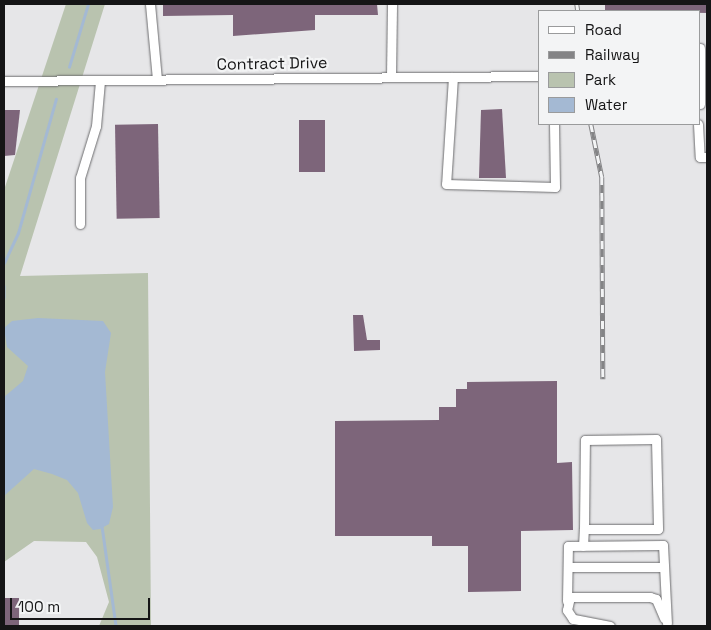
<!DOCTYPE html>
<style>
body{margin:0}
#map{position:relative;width:711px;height:630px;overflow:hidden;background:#e6e6e8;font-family:"Space Grotesk",sans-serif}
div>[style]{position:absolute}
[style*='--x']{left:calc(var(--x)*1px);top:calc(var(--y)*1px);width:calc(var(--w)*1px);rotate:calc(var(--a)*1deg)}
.green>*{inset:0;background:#b9c3af}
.water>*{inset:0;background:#a4b9d3}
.stream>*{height:2.5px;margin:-1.25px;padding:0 1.25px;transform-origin:1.25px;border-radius:1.25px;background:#a4b9d3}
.building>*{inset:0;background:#7d657a;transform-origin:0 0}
.roads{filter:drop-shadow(0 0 1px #6d6d6f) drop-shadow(0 0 1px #6d6d6f)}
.minor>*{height:9px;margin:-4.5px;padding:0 4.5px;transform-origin:4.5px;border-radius:4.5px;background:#fff}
.rail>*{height:4.5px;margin-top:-2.25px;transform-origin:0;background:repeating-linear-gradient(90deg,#f3f4f5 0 8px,#848486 0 16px);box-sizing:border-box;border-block:1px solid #848486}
span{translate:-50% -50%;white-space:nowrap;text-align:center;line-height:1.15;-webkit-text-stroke:4.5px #f3f4f5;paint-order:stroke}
.street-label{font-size:16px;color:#151516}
.frame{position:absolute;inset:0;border:5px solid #151516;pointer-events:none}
.legend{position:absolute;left:538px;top:10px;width:162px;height:115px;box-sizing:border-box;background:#f3f4f5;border:1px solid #9a9b9c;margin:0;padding:6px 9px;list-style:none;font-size:15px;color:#151516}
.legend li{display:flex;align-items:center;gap:10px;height:25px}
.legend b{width:25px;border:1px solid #9a9b9c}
.scale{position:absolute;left:10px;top:598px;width:140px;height:22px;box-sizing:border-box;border:2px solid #151516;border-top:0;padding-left:6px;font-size:15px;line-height:18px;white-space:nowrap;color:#151516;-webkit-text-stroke:4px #f3f4f5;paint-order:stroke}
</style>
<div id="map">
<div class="green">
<div style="clip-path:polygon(66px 4px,105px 4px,20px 276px,148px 273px,151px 626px,99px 626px,109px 602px,97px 557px,86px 542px,34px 541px,4px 562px,4px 190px)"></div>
</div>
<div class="water">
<div style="clip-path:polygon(38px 318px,103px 321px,111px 333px,105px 372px,113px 507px,109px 524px,100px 529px,93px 530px,87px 523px,78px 493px,67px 480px,52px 474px,34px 469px,4px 496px,4px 397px,23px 381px,28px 366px,7px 347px,4px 328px,12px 321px)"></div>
</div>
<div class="stream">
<div style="--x:69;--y:67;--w:66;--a:-73.2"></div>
<div style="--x:4;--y:263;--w:33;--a:-65"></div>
<div style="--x:18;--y:233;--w:139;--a:-74.2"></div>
<div style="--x:4;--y:286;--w:11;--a:90"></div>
<div style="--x:102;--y:526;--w:101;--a:82"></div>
</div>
<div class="building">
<div style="clip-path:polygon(163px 4px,377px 4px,378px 15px,315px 15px,315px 30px,233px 36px,233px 15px,163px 16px)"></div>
<div style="clip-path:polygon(605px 4px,707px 4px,707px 13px,605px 11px)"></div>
<div style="clip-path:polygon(502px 109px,506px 178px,479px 178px,481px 110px)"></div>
<div style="clip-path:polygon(4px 110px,20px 110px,15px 155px,4px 156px)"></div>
<div style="left:299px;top:120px;width:26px;height:52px"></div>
<div style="left:158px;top:124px;width:94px;height:43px;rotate:89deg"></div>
<div style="clip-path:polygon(353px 315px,363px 315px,367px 340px,380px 340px,380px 350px,354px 351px)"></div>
<div style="clip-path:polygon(557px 381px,557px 463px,572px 462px,573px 530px,521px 531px,521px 591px,468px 592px,468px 546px,432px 546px,432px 536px,335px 536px,335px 421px,439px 420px,439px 407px,456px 407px,456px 389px,467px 389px,467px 382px)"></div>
<div style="left:5px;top:598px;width:14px;height:28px"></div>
</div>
<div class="roads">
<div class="minor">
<div style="--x:150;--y:4;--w:76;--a:84.7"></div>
<div style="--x:700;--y:48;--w:56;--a:90"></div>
<div style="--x:391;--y:77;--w:73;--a:-89.2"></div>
<div style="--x:453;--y:77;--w:107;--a:93.7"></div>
<div style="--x:446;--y:184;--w:109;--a:1.6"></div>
<div style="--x:555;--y:187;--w:63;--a:-90.9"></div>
<div style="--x:4;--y:81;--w:536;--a:-0.53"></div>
<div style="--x:698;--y:124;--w:33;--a:87"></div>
<div style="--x:700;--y:157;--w:7;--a:0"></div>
<div style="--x:80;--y:224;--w:46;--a:-90"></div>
<div style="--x:80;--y:178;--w:54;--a:-72.9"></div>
<div style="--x:96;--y:126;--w:45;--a:-84.9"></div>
<div style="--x:583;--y:546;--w:17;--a:-87"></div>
<div style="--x:584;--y:529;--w:89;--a:-89.4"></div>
<div style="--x:585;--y:440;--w:71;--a:-0.8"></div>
<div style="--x:656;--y:439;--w:90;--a:88.7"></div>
<div style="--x:658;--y:529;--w:74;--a:180"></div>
<div style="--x:568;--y:567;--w:96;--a:0"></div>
<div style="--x:567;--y:601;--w:55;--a:-89"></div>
<div style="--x:568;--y:546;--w:95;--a:-0.6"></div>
<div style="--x:663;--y:545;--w:78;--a:87.1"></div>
<div style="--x:610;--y:626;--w:38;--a:-169"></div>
<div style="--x:573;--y:619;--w:11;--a:-124"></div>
<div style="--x:567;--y:610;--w:13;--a:-77"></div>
<div style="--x:570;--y:597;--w:80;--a:0"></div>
<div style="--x:650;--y:597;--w:6;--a:18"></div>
<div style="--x:656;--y:599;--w:21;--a:67"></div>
</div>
</div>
<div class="rail">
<div style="--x:577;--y:4;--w:7;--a:82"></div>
<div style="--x:591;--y:124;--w:54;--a:78.3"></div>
<div style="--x:602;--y:177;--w:202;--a:89.7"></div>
</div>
<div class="street-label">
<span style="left:272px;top:64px;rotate:-1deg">Contract Drive</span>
</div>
<div class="frame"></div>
<ul class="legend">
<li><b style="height:6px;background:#fff"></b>Road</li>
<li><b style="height:6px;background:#848486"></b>Railway</li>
<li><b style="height:14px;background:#b9c3af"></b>Park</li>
<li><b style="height:14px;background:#a4b9d3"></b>Water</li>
</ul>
<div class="scale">100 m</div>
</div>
